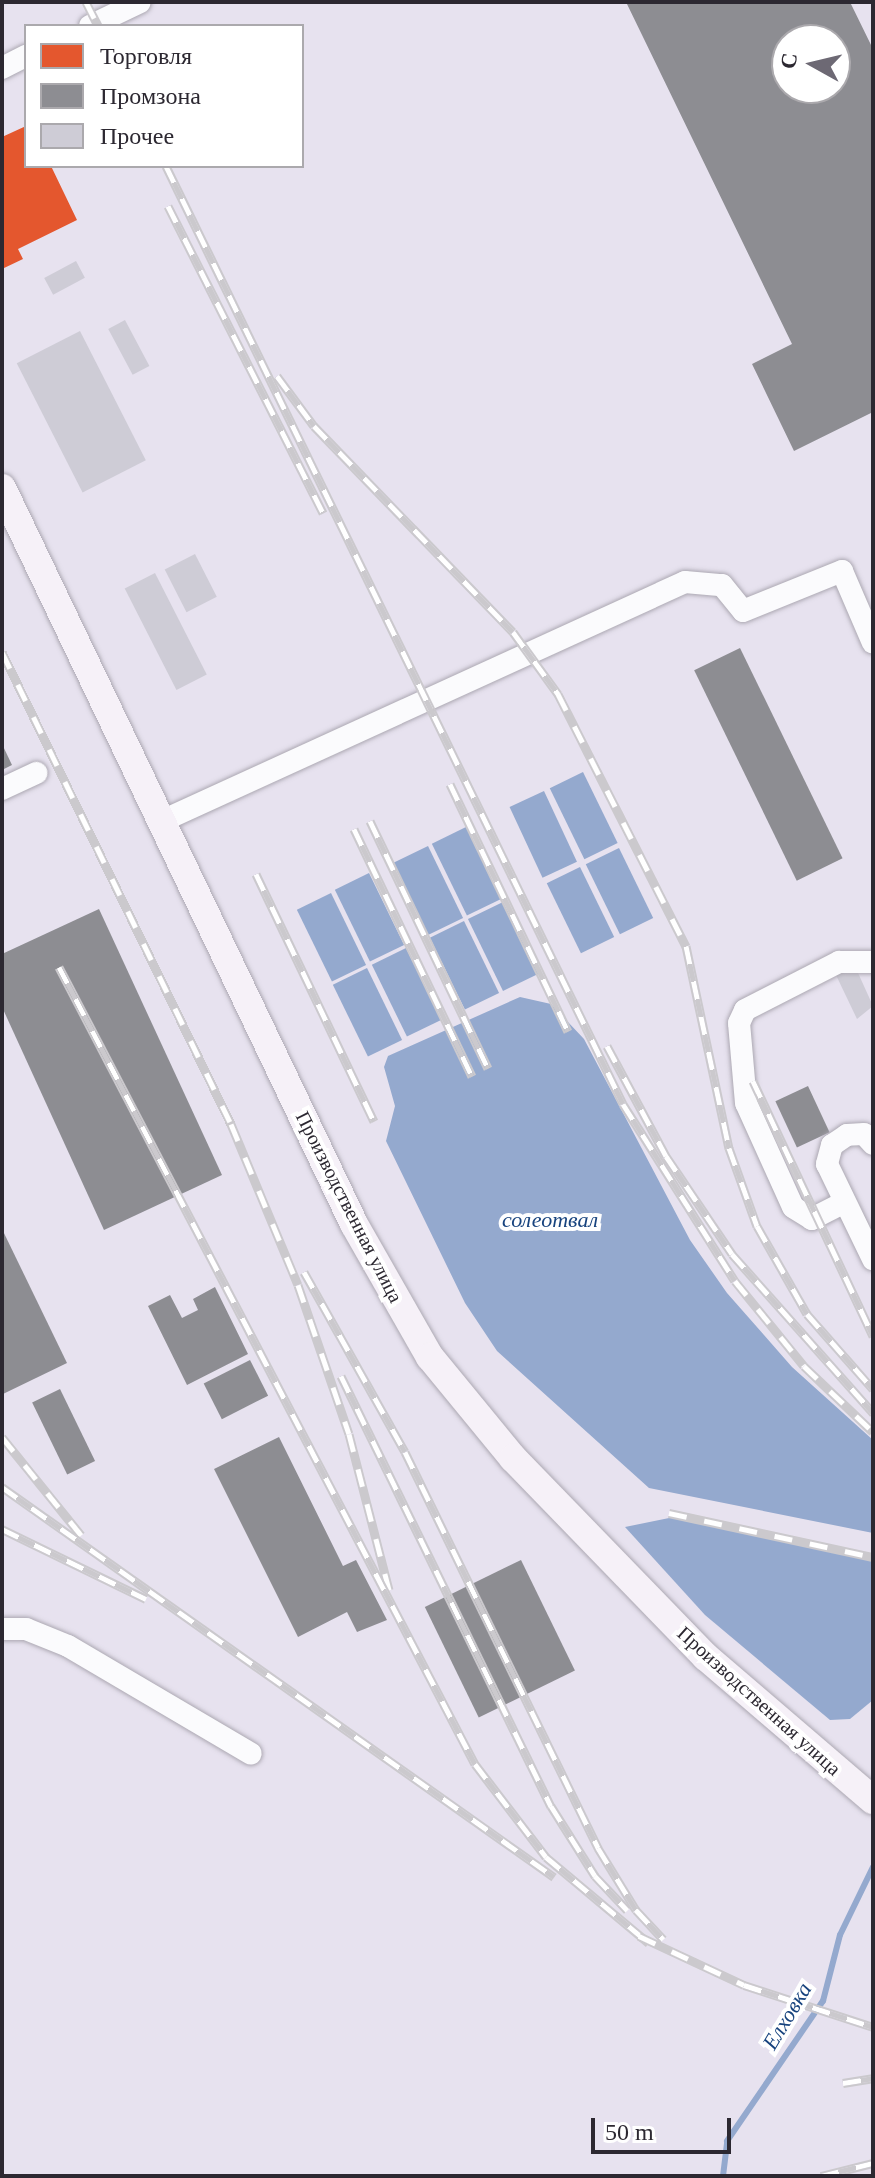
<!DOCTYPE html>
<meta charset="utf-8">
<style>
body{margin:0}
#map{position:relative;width:875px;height:2178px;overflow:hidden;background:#e7e2ef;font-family:Georgia,serif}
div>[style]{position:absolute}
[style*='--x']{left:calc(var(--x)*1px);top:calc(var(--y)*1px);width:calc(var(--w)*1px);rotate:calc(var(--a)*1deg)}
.water>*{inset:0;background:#94a9ce;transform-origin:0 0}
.shops>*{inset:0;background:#e4572e}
.industry>*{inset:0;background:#8d8d92;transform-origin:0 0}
.stream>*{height:6px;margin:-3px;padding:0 3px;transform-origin:3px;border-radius:3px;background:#94a9ce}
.building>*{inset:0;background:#ceccd6;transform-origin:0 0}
.roads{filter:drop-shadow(0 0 2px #aca8b2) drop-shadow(0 0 2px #aca8b2)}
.minor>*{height:22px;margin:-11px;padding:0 11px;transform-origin:11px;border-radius:11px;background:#fbfbfd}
.major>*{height:28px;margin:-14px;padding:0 14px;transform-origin:14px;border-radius:14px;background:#f6f1f8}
.rail>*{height:9px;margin-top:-4.5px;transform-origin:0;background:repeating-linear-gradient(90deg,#fff 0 18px,#cbc9cd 0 36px);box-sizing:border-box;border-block:2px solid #cbc9cd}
span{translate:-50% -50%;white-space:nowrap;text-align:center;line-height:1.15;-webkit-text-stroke:8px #fff;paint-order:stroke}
.street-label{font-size:20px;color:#2c2831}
.water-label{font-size:22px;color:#17437e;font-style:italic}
.frame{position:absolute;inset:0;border:4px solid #2c2831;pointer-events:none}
.legend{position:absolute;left:24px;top:24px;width:280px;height:144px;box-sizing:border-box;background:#fff;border:2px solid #aba9ad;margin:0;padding:10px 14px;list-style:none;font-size:24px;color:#2c2831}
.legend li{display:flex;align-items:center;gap:16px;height:40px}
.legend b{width:40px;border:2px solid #aba9ad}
.north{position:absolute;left:771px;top:24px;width:80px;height:80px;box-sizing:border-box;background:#fff;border:2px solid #aba9ad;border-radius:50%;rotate:278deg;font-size:22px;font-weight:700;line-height:32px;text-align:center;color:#2c2831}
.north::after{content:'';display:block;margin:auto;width:28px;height:36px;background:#6d6974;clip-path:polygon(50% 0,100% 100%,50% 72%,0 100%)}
.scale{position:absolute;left:591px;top:2118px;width:140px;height:36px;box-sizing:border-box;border:4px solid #2c2831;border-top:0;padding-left:10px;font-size:24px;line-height:28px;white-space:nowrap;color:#2c2831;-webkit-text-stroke:6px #fff;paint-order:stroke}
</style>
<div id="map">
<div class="water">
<div style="left:583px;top:772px;width:79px;height:37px;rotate:64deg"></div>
<div style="left:544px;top:791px;width:78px;height:38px;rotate:65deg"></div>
<div style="left:466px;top:827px;width:80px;height:38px;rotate:64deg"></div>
<div style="left:428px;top:846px;width:80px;height:39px;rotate:64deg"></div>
<div style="left:619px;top:848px;width:78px;height:37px;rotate:64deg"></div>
<div style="left:580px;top:867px;width:78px;height:37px;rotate:64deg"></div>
<div style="left:369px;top:873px;width:80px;height:38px;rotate:64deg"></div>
<div style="left:331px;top:893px;width:80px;height:38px;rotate:64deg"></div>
<div style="left:503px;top:902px;width:80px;height:39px;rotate:64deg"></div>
<div style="left:464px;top:921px;width:80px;height:38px;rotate:64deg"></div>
<div style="left:406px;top:948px;width:80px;height:38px;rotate:64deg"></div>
<div style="left:367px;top:968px;width:80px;height:38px;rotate:64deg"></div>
<div style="clip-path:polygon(520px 997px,551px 1004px,584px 1039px,690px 1240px,727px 1293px,792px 1367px,873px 1440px,873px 1533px,649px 1488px,497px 1351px,465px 1303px,386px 1141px,395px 1106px,384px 1067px,388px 1056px)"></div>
<div style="clip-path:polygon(674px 1517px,873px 1560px,873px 1700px,850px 1719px,830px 1720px,705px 1615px,625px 1527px)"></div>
</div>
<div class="shops">
<div style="clip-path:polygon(26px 126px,26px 166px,51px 166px,77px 220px,18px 249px,23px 259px,2px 269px,2px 137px)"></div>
</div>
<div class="industry">
<div style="clip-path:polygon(evenodd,626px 2px,850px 2px,873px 49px,873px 412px,794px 451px,752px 364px,792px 344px,626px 2px,787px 40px,835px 40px,835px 88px,787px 88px,787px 40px)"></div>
<div style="left:740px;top:648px;width:234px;height:51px;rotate:64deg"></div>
<div style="clip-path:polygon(2px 744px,12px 765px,2px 770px)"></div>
<div style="clip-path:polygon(99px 909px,222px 1175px,104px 1230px,2px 1007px,2px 954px)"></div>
<div style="left:808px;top:1086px;width:51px;height:36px;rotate:65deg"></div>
<div style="clip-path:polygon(2px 1229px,67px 1363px,3px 1394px,2px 1392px)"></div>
<div style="clip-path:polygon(215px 1287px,248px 1354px,187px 1385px,148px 1306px,170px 1295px,182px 1318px,198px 1310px,193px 1299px)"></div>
<div style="left:250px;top:1360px;width:40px;height:52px;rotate:63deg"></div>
<div style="left:60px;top:1389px;width:80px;height:31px;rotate:64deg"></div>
<div style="clip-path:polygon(279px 1437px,343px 1566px,356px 1560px,387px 1620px,357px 1632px,347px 1612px,298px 1637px,214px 1469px)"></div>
<div style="left:521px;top:1560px;width:123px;height:107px;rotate:64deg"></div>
</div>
<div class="stream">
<div style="--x:723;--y:2176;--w:35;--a:-83"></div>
<div style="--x:727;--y:2141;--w:170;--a:-55.6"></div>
<div style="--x:823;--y:2001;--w:68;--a:-75.6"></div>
<div style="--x:840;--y:1935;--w:76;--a:-64.1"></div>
</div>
<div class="building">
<div style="left:76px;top:261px;width:19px;height:36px;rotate:62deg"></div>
<div style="left:125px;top:320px;width:52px;height:19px;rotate:62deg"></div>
<div style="left:80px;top:331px;width:145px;height:71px;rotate:63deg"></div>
<div style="left:195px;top:554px;width:48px;height:34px;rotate:63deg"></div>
<div style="left:155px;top:573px;width:114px;height:34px;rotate:63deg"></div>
<div style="clip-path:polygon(854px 964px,873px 1006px,857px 1019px,835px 973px)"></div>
</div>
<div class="roads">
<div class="minor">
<div style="--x:90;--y:26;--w:55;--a:-25.6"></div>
<div style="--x:2;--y:68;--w:27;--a:-27"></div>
<div style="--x:2;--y:789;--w:38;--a:-25"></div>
<div style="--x:162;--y:821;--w:575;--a:-24.56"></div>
<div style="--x:685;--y:582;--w:37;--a:5"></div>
<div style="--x:722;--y:585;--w:33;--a:51"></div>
<div style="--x:743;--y:611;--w:107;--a:-22"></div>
<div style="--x:842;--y:571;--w:78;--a:66.7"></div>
<div style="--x:873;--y:1144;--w:13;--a:-132"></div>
<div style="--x:864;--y:1134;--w:17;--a:177"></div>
<div style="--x:847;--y:1135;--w:18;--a:146"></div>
<div style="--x:832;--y:1145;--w:20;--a:105"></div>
<div style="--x:827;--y:1164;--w:106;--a:64.2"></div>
<div style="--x:841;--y:1204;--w:33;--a:153"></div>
<div style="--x:812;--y:1219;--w:22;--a:-148"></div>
<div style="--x:793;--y:1207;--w:114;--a:-114.3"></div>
<div style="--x:746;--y:1103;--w:80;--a:-95"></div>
<div style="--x:739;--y:1023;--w:14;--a:-65"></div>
<div style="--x:745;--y:1010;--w:106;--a:-27.1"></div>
<div style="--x:839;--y:962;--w:34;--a:0"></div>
<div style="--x:2;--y:1629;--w:24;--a:0"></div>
<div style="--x:26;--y:1629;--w:45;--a:22"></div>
<div style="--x:68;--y:1646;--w:212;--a:30.5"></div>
</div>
<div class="major">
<div style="--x:2;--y:488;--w:816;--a:64.44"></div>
<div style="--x:354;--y:1224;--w:153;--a:60.3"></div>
<div style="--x:430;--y:1357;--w:131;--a:50.6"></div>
<div style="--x:513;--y:1458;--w:277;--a:45.9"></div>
<div style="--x:706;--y:1657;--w:220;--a:40.6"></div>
</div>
</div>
<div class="rail">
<div style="--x:86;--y:2;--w:27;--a:63"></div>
<div style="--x:166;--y:166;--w:1043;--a:64.02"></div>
<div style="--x:623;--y:1104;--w:209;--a:57.7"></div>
<div style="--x:735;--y:1281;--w:109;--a:50.9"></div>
<div style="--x:804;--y:1366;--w:95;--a:43.7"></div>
<div style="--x:168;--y:206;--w:344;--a:63.2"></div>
<div style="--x:277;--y:376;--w:62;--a:53.5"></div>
<div style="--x:314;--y:426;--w:286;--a:46"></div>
<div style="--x:513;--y:632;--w:77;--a:54"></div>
<div style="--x:558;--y:694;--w:283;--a:63.1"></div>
<div style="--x:686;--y:946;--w:207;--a:78"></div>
<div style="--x:729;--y:1148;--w:83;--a:70.3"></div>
<div style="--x:757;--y:1226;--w:101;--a:60.4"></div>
<div style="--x:807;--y:1314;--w:100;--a:48.7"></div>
<div style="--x:2;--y:652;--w:525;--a:64.12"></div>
<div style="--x:231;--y:1124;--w:174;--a:67.4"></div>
<div style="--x:298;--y:1285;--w:157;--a:71.1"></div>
<div style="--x:349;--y:1434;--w:161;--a:75.6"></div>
<div style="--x:450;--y:784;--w:274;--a:64.5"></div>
<div style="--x:370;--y:821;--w:274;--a:64.5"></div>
<div style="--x:354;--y:829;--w:274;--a:64.5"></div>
<div style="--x:256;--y:874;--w:274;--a:64.5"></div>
<div style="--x:59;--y:967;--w:899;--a:62.44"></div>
<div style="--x:475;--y:1764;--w:117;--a:52.6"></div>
<div style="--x:546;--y:1857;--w:134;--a:39.9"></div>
<div style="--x:607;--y:1046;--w:125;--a:61.8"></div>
<div style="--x:666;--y:1156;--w:118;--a:56"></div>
<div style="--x:732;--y:1254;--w:213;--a:48.4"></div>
<div style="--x:753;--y:1081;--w:282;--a:64.8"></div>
<div style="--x:304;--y:1272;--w:206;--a:60.7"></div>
<div style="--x:405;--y:1452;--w:441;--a:64"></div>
<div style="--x:598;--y:1848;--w:73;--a:58.5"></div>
<div style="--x:636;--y:1910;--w:40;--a:47"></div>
<div style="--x:341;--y:1376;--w:479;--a:64"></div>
<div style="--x:551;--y:1806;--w:83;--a:57.8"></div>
<div style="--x:595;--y:1876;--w:47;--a:46.7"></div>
<div style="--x:2;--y:1437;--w:126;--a:51.1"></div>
<div style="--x:2;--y:1487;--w:676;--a:35.24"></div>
<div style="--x:669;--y:1513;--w:209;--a:12.2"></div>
<div style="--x:2;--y:1529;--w:160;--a:25.9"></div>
<div style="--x:639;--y:1936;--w:116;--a:25"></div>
<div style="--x:744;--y:1985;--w:136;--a:18"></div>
<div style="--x:843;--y:2083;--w:30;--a:-9"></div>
<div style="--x:821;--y:2176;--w:54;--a:-14"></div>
</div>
<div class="street-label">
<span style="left:349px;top:1207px;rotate:63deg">Производственная улица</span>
<span style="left:759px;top:1701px;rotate:42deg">Производственная улица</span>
</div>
<div class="water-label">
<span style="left:550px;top:1220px">солеотвал</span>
<span style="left:787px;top:2016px;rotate:-59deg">Елховка</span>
</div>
<div class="frame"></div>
<ul class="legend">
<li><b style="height:22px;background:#e4572e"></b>Торговля</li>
<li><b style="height:22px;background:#8d8d92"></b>Промзона</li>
<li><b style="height:22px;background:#ceccd6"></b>Прочее</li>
</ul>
<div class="north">С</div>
<div class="scale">50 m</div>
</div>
